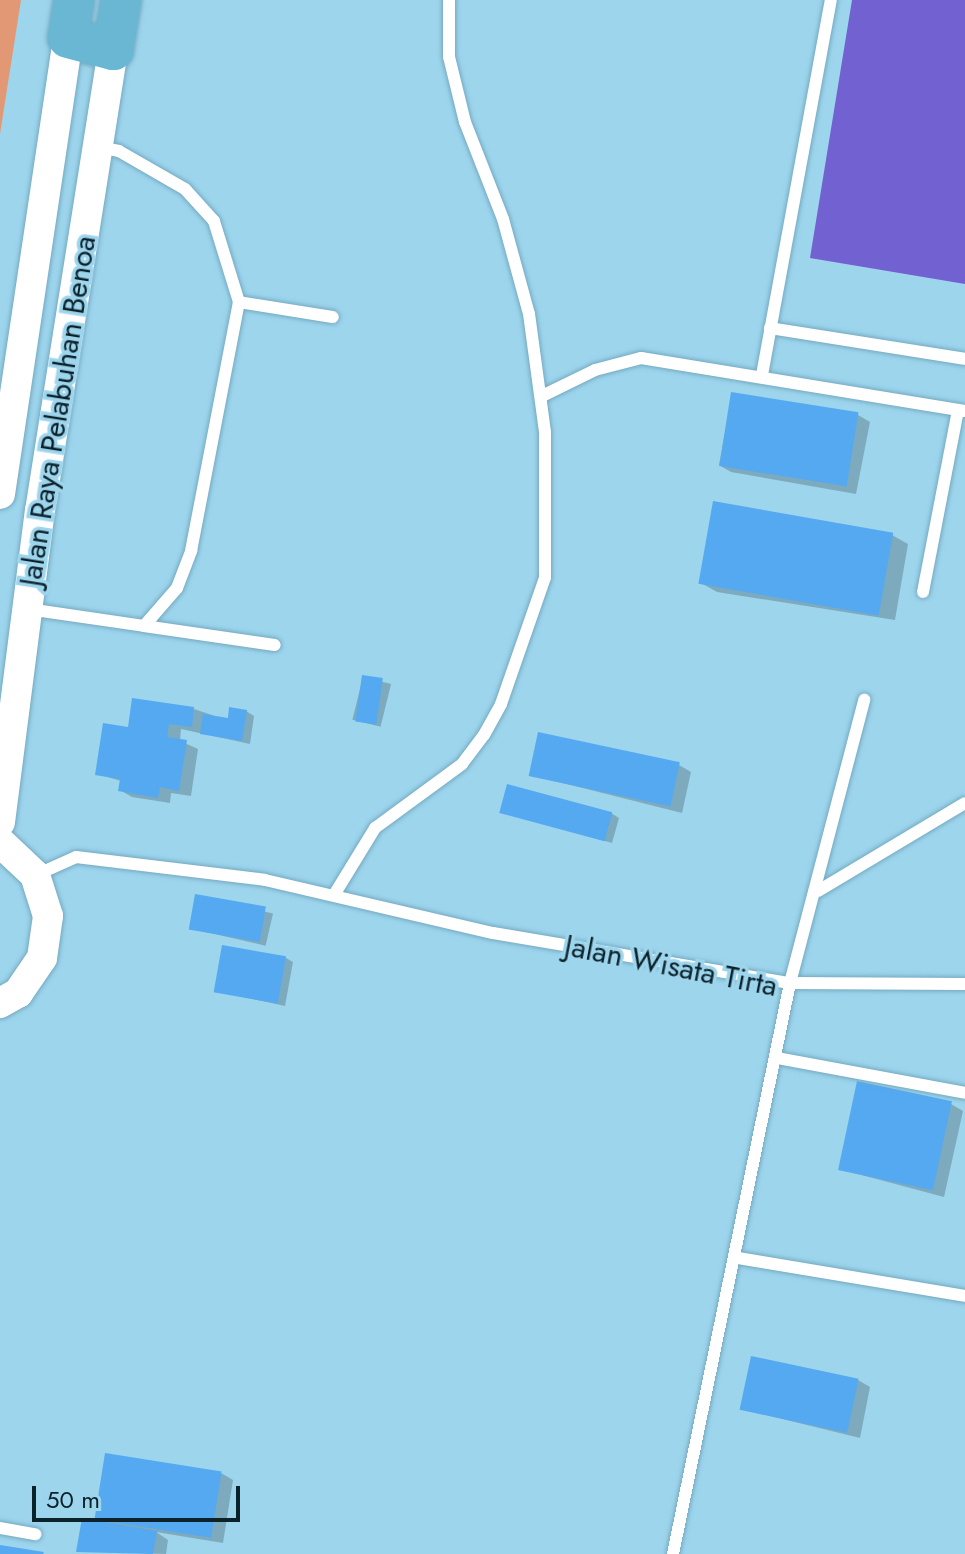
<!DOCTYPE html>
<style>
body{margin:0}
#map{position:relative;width:965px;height:1554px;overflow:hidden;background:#9dd5ed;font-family:Jost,sans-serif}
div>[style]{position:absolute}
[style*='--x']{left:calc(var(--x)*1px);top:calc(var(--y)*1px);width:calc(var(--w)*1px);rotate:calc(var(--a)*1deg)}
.green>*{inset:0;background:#e39875}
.water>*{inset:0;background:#7161d1}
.shadow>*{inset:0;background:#0003;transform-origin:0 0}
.building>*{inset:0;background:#54a9f0;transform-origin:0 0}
.roads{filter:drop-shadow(0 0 2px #74aac1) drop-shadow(0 0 2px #74aac1)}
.service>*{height:12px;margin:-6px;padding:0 6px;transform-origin:6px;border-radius:6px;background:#fff}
.tertiary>*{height:30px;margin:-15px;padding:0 15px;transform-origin:15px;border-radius:15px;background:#fff}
.trunk>*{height:40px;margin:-20px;padding:0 20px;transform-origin:20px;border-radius:20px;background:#6ab7d4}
span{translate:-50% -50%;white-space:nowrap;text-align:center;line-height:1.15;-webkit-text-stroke:7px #9dd5ed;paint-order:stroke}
.street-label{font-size:30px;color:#0c222b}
.scale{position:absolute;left:32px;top:1486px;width:208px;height:36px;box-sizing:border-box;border:4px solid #0c222b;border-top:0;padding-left:10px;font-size:24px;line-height:28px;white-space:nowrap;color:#0c222b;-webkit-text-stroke:6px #9dd5ed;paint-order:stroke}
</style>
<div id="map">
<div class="green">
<div style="clip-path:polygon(0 0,21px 0,0 134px)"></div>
</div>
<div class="water">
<div style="clip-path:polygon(852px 0,965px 0,965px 284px,810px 258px)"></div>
</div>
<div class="shadow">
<div style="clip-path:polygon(732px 395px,858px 415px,870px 422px,856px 494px,731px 472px,719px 465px)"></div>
<div style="clip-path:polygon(892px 535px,908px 544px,895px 620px,717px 592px,701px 583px)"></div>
<div style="left:363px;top:677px;width:29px;height:44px;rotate:14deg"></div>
<div style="clip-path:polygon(194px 709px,230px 721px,246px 711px,254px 716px,250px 744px,181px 729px,180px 741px,198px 749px,191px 796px,171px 793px,170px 803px,132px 797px,120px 790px,121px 781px,97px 774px,129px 729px)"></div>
<div style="clip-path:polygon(679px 765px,691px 772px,682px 813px,531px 775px)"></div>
<div style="clip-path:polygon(502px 812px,611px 813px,619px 818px,612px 843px)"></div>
<div style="left:197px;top:896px;width:78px;height:33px;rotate:13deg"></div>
<div style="clip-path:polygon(286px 958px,293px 962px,285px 1006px,216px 991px)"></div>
<div style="clip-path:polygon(951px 1104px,963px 1111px,944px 1197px,839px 1169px)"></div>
<div style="clip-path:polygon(858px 1380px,870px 1387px,860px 1438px,742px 1409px)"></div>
<div style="clip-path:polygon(107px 1456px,221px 1473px,233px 1480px,223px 1543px,156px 1532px,168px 1540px,166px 1554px,78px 1551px,95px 1522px)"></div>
</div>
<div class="building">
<div style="left:731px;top:392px;width:129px;height:75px;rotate:9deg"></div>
<div style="left:713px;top:501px;width:183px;height:84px;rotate:10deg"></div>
<div style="left:362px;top:675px;width:21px;height:47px;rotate:8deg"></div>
<div style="clip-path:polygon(132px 698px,194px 707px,192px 727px,169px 724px,167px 737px,187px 740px,179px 791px,160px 787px,158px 798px,118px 791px,120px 779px,95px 775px,103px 723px,128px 727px)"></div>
<div style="clip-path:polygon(229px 707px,247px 710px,242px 741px,200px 734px,203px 714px,228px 718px)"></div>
<div style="left:538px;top:732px;width:145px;height:45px;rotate:12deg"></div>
<div style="left:507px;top:784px;width:109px;height:30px;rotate:15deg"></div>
<div style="left:195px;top:894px;width:72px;height:36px;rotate:10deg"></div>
<div style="left:222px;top:945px;width:65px;height:48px;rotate:10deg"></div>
<div style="left:857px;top:1081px;width:97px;height:91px;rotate:12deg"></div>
<div style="left:751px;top:1356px;width:110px;height:55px;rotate:12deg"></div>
<div style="left:105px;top:1453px;width:118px;height:67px;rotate:9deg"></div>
<div style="clip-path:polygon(82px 1518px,157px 1531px,153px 1554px,76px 1552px)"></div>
<div style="clip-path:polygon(0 1545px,44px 1552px,43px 1554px,0 1554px)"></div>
</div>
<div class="roads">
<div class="service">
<div style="--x:239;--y:302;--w:95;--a:9.1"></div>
<div style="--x:770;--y:328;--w:197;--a:9"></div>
<div style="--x:762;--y:375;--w:381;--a:-79.6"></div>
<div style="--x:542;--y:396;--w:59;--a:-26.1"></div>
<div style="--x:595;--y:370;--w:48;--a:-14.6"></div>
<div style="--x:641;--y:358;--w:328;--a:9.3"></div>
<div style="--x:923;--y:592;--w:185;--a:-79.1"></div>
<div style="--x:28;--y:609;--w:117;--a:8.3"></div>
<div style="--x:144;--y:626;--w:50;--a:-49"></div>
<div style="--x:177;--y:588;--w:40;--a:-69"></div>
<div style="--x:191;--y:551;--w:254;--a:-79.1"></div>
<div style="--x:239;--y:302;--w:85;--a:-107.2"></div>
<div style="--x:214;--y:221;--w:43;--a:-132.2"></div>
<div style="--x:185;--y:189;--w:76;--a:-150.1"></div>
<div style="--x:119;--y:151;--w:20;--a:-169"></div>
<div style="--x:144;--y:626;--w:132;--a:8.3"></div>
<div style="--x:36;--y:875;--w:44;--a:-24.2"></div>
<div style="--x:76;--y:857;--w:190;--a:6.9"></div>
<div style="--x:265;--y:880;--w:234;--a:13.1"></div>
<div style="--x:493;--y:933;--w:301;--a:9.6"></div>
<div style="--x:790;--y:983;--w:175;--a:0.3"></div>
<div style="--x:818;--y:891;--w:171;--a:-30.9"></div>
<div style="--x:334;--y:895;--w:79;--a:-58.5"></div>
<div style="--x:375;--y:828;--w:108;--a:-36.3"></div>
<div style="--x:462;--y:764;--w:36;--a:-53"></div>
<div style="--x:484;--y:735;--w:35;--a:-61"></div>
<div style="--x:501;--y:704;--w:133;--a:-70.8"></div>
<div style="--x:545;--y:578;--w:146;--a:-90"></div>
<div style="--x:545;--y:432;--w:119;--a:-97.7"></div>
<div style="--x:529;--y:314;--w:98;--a:-105.3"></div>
<div style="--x:503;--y:219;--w:104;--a:-111.4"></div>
<div style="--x:465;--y:122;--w:67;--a:-103.8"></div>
<div style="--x:449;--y:57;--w:57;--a:-90"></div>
<div style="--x:777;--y:1058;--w:191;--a:10.5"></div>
<div style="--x:738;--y:1258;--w:230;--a:9.5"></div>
<div style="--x:0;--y:1528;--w:36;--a:10"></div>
<div style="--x:673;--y:1554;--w:583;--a:-78.42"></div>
<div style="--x:790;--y:983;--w:293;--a:-75.3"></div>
</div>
<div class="tertiary">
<div style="--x:0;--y:494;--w:461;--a:-81.5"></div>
<div style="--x:0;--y:822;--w:314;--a:-82.7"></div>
<div style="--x:40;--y:511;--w:467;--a:-81"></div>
<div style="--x:0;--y:842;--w:48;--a:43.3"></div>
<div style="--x:35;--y:875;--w:43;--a:72.4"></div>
<div style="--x:48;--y:916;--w:42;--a:98.1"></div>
<div style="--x:42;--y:958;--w:42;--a:124.4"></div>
<div style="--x:18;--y:993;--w:21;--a:151"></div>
</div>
<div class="trunk">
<div style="--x:74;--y:0;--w:38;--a:99"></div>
<div style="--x:68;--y:38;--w:47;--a:14.9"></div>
<div style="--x:113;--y:50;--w:51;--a:-80.9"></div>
</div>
</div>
<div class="street-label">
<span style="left:58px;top:411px;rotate:-81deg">Jalan Raya Pelabuhan Benoa</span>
<span style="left:671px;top:966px;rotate:11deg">Jalan Wisata Tirta</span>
</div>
<div class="scale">50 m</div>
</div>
